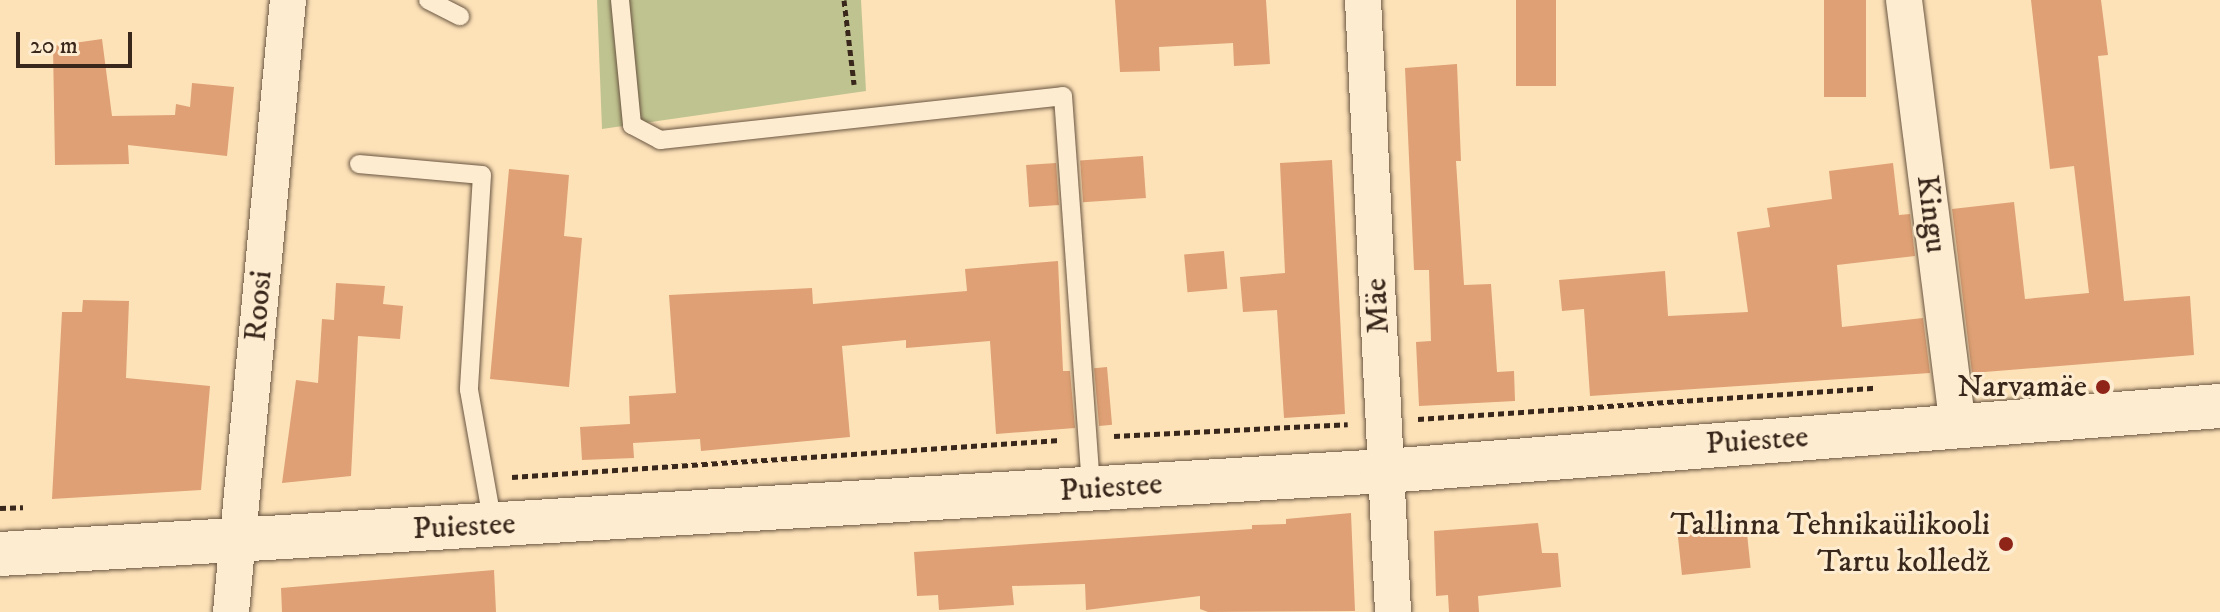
<!DOCTYPE html>
<meta charset="utf-8">
<style>
body{margin:0}
#map{position:relative;width:2220px;height:612px;overflow:hidden;background:#fde2b8;font-family:"IM FELL DW Pica",serif}
div>[style]{position:absolute}
[style*='--x']{left:calc(var(--x)*1px);top:calc(var(--y)*1px);width:calc(var(--w)*1px);rotate:calc(var(--a)*1deg)}
.green>*{inset:0;background:#bfc38f}
.building>*{inset:0;background:#dea074;transform-origin:0 0}
.path>*{height:5px;margin-top:-2.5px;transform-origin:0;background:repeating-linear-gradient(90deg,#39271b 0 6px,transparent 0 10px)}
.roads{filter:drop-shadow(0 0 2px #6a5642) drop-shadow(0 0 2px #6a5642)}
.lane>*{height:18px;margin:-9px;padding:0 9px;transform-origin:9px;border-radius:9px;background:#feecd1}
.street>*{height:36px;margin:-18px;padding:0 18px;transform-origin:18px;border-radius:18px;background:#feecd1}
.secondary>*{height:44px;margin:-22px;padding:0 22px;transform-origin:22px;border-radius:22px;background:#feecd1}
.dots>*{width:22px;height:22px;translate:-50% -50%;box-sizing:border-box;border:4px solid #feecd1;border-radius:50%}
span{translate:-50% -50%;white-space:nowrap;text-align:center;line-height:1.15;-webkit-text-stroke:6px #feecd1;paint-order:stroke}
.street-label{font-size:32px;color:#39271b}
.poi-label{font-size:32px;color:#39271b}
.right{translate:-100% -50%;text-align:right}
.scale{position:absolute;left:16px;top:32px;width:116px;height:36px;box-sizing:border-box;border:4px solid #39271b;border-top:0;padding-left:10px;font-size:24px;line-height:28px;white-space:nowrap;color:#39271b;-webkit-text-stroke:6px #feecd1;paint-order:stroke}
</style>
<div id="map">
<div class="green">
<div style="clip-path:polygon(597px 0,861px 0,866px 91px,602px 129px)"></div>
</div>
<div class="building">
<div style="clip-path:polygon(1115px 0,1266px 0,1270px 64px,1234px 66px,1233px 43px,1159px 47px,1160px 71px,1120px 72px)"></div>
<div style="left:1516px;top:0;width:40px;height:86px"></div>
<div style="left:1824px;top:0;width:42px;height:97px"></div>
<div style="clip-path:polygon(2031px 0,2101px 0,2108px 55px,2098px 56px,2124px 301px,2190px 296px,2194px 355px,1972px 373px,1952px 209px,2014px 202px,2025px 299px,2089px 293px,2074px 166px,2050px 169px)"></div>
<div style="clip-path:polygon(102px 39px,112px 116px,175px 115px,176px 104px,190px 107px,192px 83px,234px 87px,227px 156px,128px 145px,129px 164px,55px 165px,53px 46px)"></div>
<div style="clip-path:polygon(1457px 64px,1461px 161px,1456px 161px,1464px 285px,1491px 284px,1497px 372px,1514px 371px,1515px 401px,1419px 406px,1416px 342px,1431px 341px,1429px 270px,1414px 270px,1405px 68px)"></div>
<div style="left:1143px;top:156px;width:42px;height:63px;rotate:86deg"></div>
<div style="clip-path:polygon(1332px 160px,1345px 414px,1284px 418px,1277px 310px,1243px 312px,1240px 277px,1285px 273px,1280px 163px)"></div>
<div style="left:1056px;top:163px;width:42px;height:30px;rotate:86deg"></div>
<div style="clip-path:polygon(1893px 163px,1899px 215px,1910px 214px,1915px 256px,1837px 265px,1842px 327px,1923px 318px,1930px 373px,1590px 396px,1584px 309px,1562px 311px,1559px 280px,1665px 271px,1668px 316px,1748px 312px,1737px 232px,1770px 227px,1767px 208px,1832px 199px,1829px 171px)"></div>
<div style="clip-path:polygon(509px 169px,569px 175px,564px 236px,582px 238px,569px 387px,490px 379px)"></div>
<div style="left:1224px;top:251px;width:38px;height:40px;rotate:85deg"></div>
<div style="clip-path:polygon(1058px 261px,1063px 371px,1070px 371px,1075px 428px,996px 434px,990px 341px,906px 348px,906px 340px,842px 346px,850px 437px,701px 451px,700px 439px,633px 443px,634px 458px,582px 460px,580px 427px,630px 424px,629px 396px,676px 393px,669px 295px,812px 288px,813px 304px,967px 291px,965px 269px)"></div>
<div style="clip-path:polygon(336px 283px,385px 286px,383px 304px,403px 306px,400px 339px,358px 336px,351px 476px,282px 483px,296px 380px,318px 383px,322px 319px,334px 320px)"></div>
<div style="clip-path:polygon(83px 300px,129px 301px,126px 378px,210px 386px,201px 490px,52px 499px,62px 312px,82px 312px)"></div>
<div style="left:1107px;top:367px;width:58px;height:13px;rotate:85deg"></div>
<div style="clip-path:polygon(1351px 513px,1355px 611px,1208px 612px,1200px 609px,1200px 596px,1086px 610px,1085px 584px,1012px 586px,1014px 605px,939px 610px,938px 595px,917px 596px,914px 552px,1252px 529px,1252px 525px,1286px 524px,1286px 519px)"></div>
<div style="clip-path:polygon(1538px 523px,1542px 553px,1558px 553px,1561px 587px,1478px 596px,1479px 612px,1449px 612px,1448px 595px,1436px 596px,1434px 531px)"></div>
<div style="left:1746px;top:524px;width:44px;height:69px;rotate:84deg"></div>
<div style="clip-path:polygon(494px 570px,496px 612px,282px 612px,281px 588px)"></div>
</div>
<div class="path">
<div style="--x:844;--y:0;--w:85;--a:83.2"></div>
<div style="--x:1418;--y:419;--w:458;--a:-3.9"></div>
<div style="--x:1114;--y:436;--w:234;--a:-2.9"></div>
<div style="--x:512;--y:477;--w:549;--a:-3.86"></div>
<div style="--x:0;--y:508;--w:23;--a:-2"></div>
</div>
<div class="roads">
<div class="lane">
<div style="--x:428;--y:0;--w:36;--a:27"></div>
<div style="--x:620;--y:0;--w:126;--a:84.5"></div>
<div style="--x:632;--y:125;--w:32;--a:28"></div>
<div style="--x:660;--y:140;--w:405;--a:-6.2"></div>
<div style="--x:1063;--y:96;--w:395;--a:85.9"></div>
<div style="--x:359;--y:164;--w:123;--a:5.1"></div>
<div style="--x:482;--y:175;--w:215;--a:93.5"></div>
<div style="--x:469;--y:390;--w:137;--a:79.9"></div>
</div>
<div class="street">
<div style="--x:1363;--y:0;--w:613;--a:87.19"></div>
<div style="--x:1904;--y:0;--w:430;--a:82.8"></div>
<div style="--x:231;--y:612;--w:615;--a:-84.68"></div>
</div>
<div class="secondary">
<div style="--x:0;--y:554;--w:1388;--a:-3.43"></div>
<div style="--x:1386;--y:471;--w:837;--a:-4.46"></div>
</div>
</div>
<div class="dots">
<div style="left:2103px;top:387px;background:#8f2418"></div>
<div style="left:2006px;top:544px;background:#8f2418"></div>
</div>
<div class="street-label">
<span style="left:1931px;top:214px;rotate:83deg">Kingu</span>
<span style="left:259px;top:306px;rotate:-85deg">Roosi</span>
<span style="left:1378px;top:306px;rotate:-93deg">Mäe</span>
<span style="left:1757px;top:441px;rotate:-4deg">Puiestee</span>
<span style="left:1111px;top:488px;rotate:-4deg">Puiestee</span>
<span style="left:464px;top:527px;rotate:-3deg">Puiestee</span>
</div>
<div class="poi-label">
<span class="right" style="left:2087px;top:387px">Narvamäe</span>
<span class="right" style="left:1990px;top:544px">Tallinna Tehnikaülikooli<br>Tartu kolledž</span>
</div>
<div class="scale">20 m</div>
</div>
